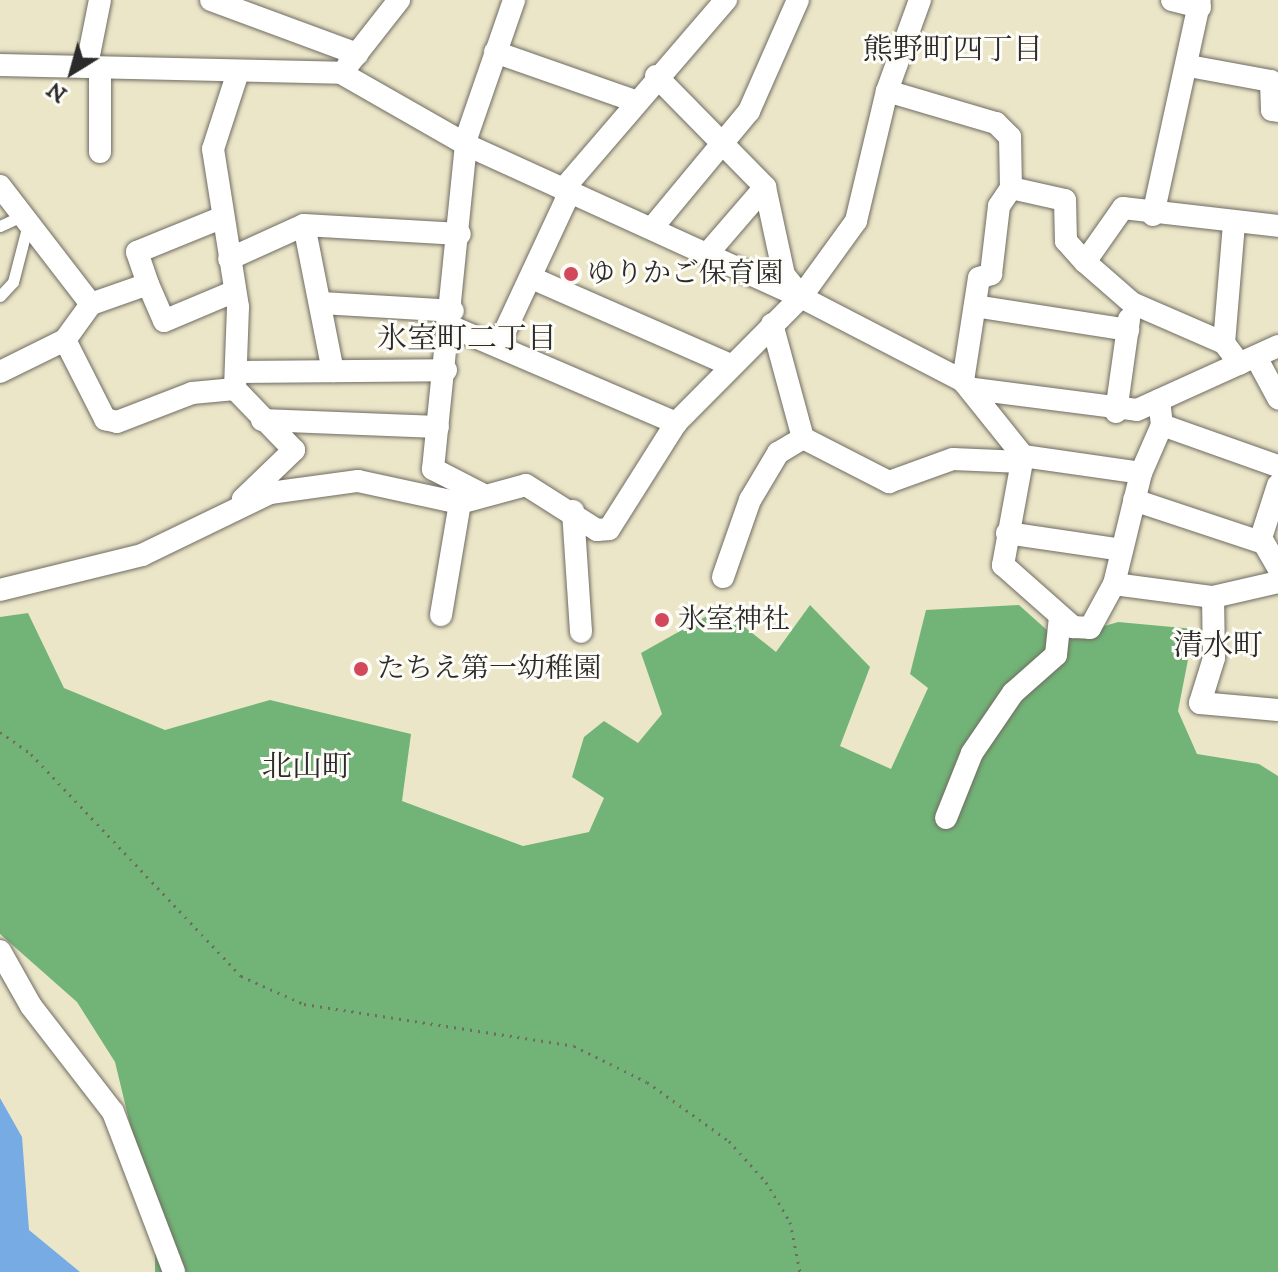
<!DOCTYPE html>
<meta charset="utf-8">
<style>
body{margin:0}
#map{position:relative;width:1278px;height:1272px;overflow:hidden;background:#ece6c9;font-family:"IM FELL DW Pica","Noto Serif JP",serif}
div>[style]{position:absolute}
[style*='--x']{left:calc(var(--x)*1px);top:calc(var(--y)*1px);width:calc(var(--w)*1px);rotate:calc(var(--a)*1deg)}
.forest>*{inset:0;background:#72b477}
.water>*{inset:0;background:#77abe4}
.path>*{height:3px;margin-top:-1.5px;transform-origin:0;background:repeating-linear-gradient(90deg,#6f6c62 0 2px,transparent 0 8px)}
.roads{filter:drop-shadow(0 0 2px #6f6c62) drop-shadow(0 0 2px #6f6c62)}
.service>*{height:11px;margin:-5.5px;padding:0 5.5px;transform-origin:5.5px;border-radius:5.5px;background:#fff}
.minor>*{height:22px;margin:-11px;padding:0 11px;transform-origin:11px;border-radius:11px;background:#fff}
.dots>*{width:22px;height:22px;translate:-50% -50%;box-sizing:border-box;border:4px solid #fdfcf7;border-radius:50%}
span{translate:-50% -50%;white-space:nowrap;text-align:center;line-height:1.15;-webkit-text-stroke:6px #fdfcf7;paint-order:stroke}
.poi-label{font-size:28px;color:#2b2b2b}
.left{translate:0 -50%;text-align:left}
.neighbourhood-label{font-size:30px;color:#2b2b2b}
.north{position:absolute;left:32px;top:32px;width:80px;height:80px;-webkit-text-stroke:6px #fdfcf7;paint-order:stroke;rotate:217deg;font-size:22px;font-weight:700;line-height:32px;text-align:center;color:#2b2b2b}
.north::after{content:'';display:block;margin:auto;width:28px;height:36px;background:#2b2b2b;clip-path:polygon(50% 0,100% 100%,50% 72%,0 100%)}
</style>
<div id="map">
<div class="forest">
<div style="clip-path:polygon(810px 605px,870px 667px,840px 746px,891px 769px,928px 688px,910px 674px,926px 610px,1019px 605px,1058px 640px,1118px 622px,1194px 629px,1178px 711px,1197px 754px,1259px 764px,1278px 776px,1278px 1272px,155px 1272px,155px 1228px,115px 1062px,77px 1002px,0 934px,0 617px,28px 613px,64px 688px,165px 730px,270px 700px,411px 734px,402px 801px,523px 846px,589px 832px,604px 798px,572px 777px,584px 737px,604px 721px,638px 743px,662px 714px,641px 653px,721px 608px,776px 652px)"></div>
</div>
<div class="water">
<div style="clip-path:polygon(0 1098px,22px 1137px,29px 1230px,80px 1272px,0 1272px)"></div>
</div>
<div class="path">
<div style="--x:0;--y:732;--w:38;--a:35"></div>
<div style="--x:31;--y:754;--w:306;--a:46.6"></div>
<div style="--x:241;--y:976;--w:69;--a:24"></div>
<div style="--x:304;--y:1004;--w:273;--a:8.8"></div>
<div style="--x:574;--y:1046;--w:81;--a:26.3"></div>
<div style="--x:647;--y:1082;--w:101;--a:35.7"></div>
<div style="--x:729;--y:1141;--w:55;--a:47.9"></div>
<div style="--x:766;--y:1182;--w:47;--a:59"></div>
<div style="--x:790;--y:1222;--w:51;--a:78.7"></div>
</div>
<div class="roads">
<div class="service">
<div style="--x:0;--y:226;--w:26;--a:-25"></div>
<div style="--x:0;--y:296;--w:19;--a:-47"></div>
<div style="--x:13;--y:282;--w:60;--a:-75.5"></div>
</div>
<div class="minor">
<div style="--x:211;--y:0;--w:156;--a:20.3"></div>
<div style="--x:1172;--y:0;--w:29;--a:14"></div>
<div style="--x:495;--y:52;--w:148;--a:19.3"></div>
<div style="--x:0;--y:65;--w:341;--a:1.3"></div>
<div style="--x:341;--y:73;--w:147;--a:29.7"></div>
<div style="--x:469;--y:146;--w:365;--a:24.5"></div>
<div style="--x:801;--y:297;--w:182;--a:27.4"></div>
<div style="--x:963;--y:381;--w:96;--a:51.3"></div>
<div style="--x:1023;--y:456;--w:111;--a:100.4"></div>
<div style="--x:1003;--y:565;--w:94;--a:41.5"></div>
<div style="--x:1073;--y:627;--w:17;--a:3"></div>
<div style="--x:1090;--y:628;--w:50;--a:-61.4"></div>
<div style="--x:1114;--y:584;--w:114;--a:-76.3"></div>
<div style="--x:1141;--y:473;--w:52;--a:-66.4"></div>
<div style="--x:1162;--y:425;--w:25;--a:-97"></div>
<div style="--x:87;--y:65;--w:66;--a:-78.7"></div>
<div style="--x:348;--y:65;--w:83;--a:-51.9"></div>
<div style="--x:1189;--y:66;--w:83;--a:10.4"></div>
<div style="--x:1271;--y:81;--w:29;--a:88"></div>
<div style="--x:1272;--y:110;--w:6;--a:9"></div>
<div style="--x:238;--y:72;--w:81;--a:108"></div>
<div style="--x:213;--y:149;--w:160;--a:81"></div>
<div style="--x:238;--y:307;--w:82;--a:92.1"></div>
<div style="--x:235;--y:389;--w:85;--a:46"></div>
<div style="--x:294;--y:450;--w:71;--a:136.1"></div>
<div style="--x:656;--y:76;--w:156;--a:45.5"></div>
<div style="--x:765;--y:187;--w:90;--a:77.8"></div>
<div style="--x:784;--y:275;--w:27;--a:51"></div>
<div style="--x:887;--y:91;--w:114;--a:16.4"></div>
<div style="--x:996;--y:123;--w:20;--a:45"></div>
<div style="--x:1010;--y:137;--w:51;--a:88.9"></div>
<div style="--x:100;--y:152;--w:83;--a:-90"></div>
<div style="--x:0;--y:186;--w:149;--a:52.4"></div>
<div style="--x:1011;--y:188;--w:55;--a:12.5"></div>
<div style="--x:1065;--y:200;--w:41;--a:88.6"></div>
<div style="--x:1066;--y:241;--w:28;--a:48"></div>
<div style="--x:1085;--y:262;--w:62;--a:41.1"></div>
<div style="--x:1132;--y:303;--w:100;--a:23.5"></div>
<div style="--x:1224;--y:343;--w:26;--a:53"></div>
<div style="--x:1153;--y:215;--w:220;--a:-77.7"></div>
<div style="--x:304;--y:225;--w:149;--a:78.8"></div>
<div style="--x:652;--y:228;--w:152;--a:-50.3"></div>
<div style="--x:749;--y:111;--w:121;--a:-66.2"></div>
<div style="--x:708;--y:253;--w:87;--a:-49.2"></div>
<div style="--x:229;--y:259;--w:82;--a:-24.4"></div>
<div style="--x:304;--y:225;--w:156;--a:3.3"></div>
<div style="--x:1085;--y:262;--w:66;--a:-54.9"></div>
<div style="--x:1123;--y:208;--w:156;--a:6.6"></div>
<div style="--x:532;--y:278;--w:214;--a:23.7"></div>
<div style="--x:148;--y:284;--w:34;--a:-109"></div>
<div style="--x:137;--y:252;--w:93;--a:-22.1"></div>
<div style="--x:320;--y:303;--w:133;--a:3.4"></div>
<div style="--x:975;--y:306;--w:155;--a:8.9"></div>
<div style="--x:772;--y:324;--w:118;--a:74.8"></div>
<div style="--x:452;--y:327;--w:244;--a:23.2"></div>
<div style="--x:65;--y:340;--w:89;--a:63.1"></div>
<div style="--x:105;--y:419;--w:12;--a:14"></div>
<div style="--x:117;--y:422;--w:80;--a:-21.1"></div>
<div style="--x:192;--y:393;--w:43;--a:-5.3"></div>
<div style="--x:1224;--y:343;--w:120;--a:-85.2"></div>
<div style="--x:498;--y:346;--w:161;--a:-65"></div>
<div style="--x:566;--y:200;--w:13;--a:-94"></div>
<div style="--x:565;--y:187;--w:247;--a:-49.3"></div>
<div style="--x:1256;--y:357;--w:47;--a:61.8"></div>
<div style="--x:0;--y:372;--w:72;--a:-26.2"></div>
<div style="--x:65;--y:340;--w:44;--a:-54.2"></div>
<div style="--x:91;--y:304;--w:60;--a:-19.3"></div>
<div style="--x:148;--y:284;--w:40;--a:66.6"></div>
<div style="--x:164;--y:321;--w:77;--a:-22.9"></div>
<div style="--x:237;--y:372;--w:209;--a:-0.5"></div>
<div style="--x:963;--y:381;--w:104;--a:-81.2"></div>
<div style="--x:979;--y:278;--w:13;--a:-18"></div>
<div style="--x:991;--y:274;--w:68;--a:-83.3"></div>
<div style="--x:999;--y:206;--w:22;--a:-56"></div>
<div style="--x:974;--y:389;--w:164;--a:7.3"></div>
<div style="--x:1137;--y:410;--w:155;--a:-24.4"></div>
<div style="--x:1116;--y:412;--w:94;--a:-82"></div>
<div style="--x:262;--y:420;--w:176;--a:2.3"></div>
<div style="--x:1162;--y:425;--w:123;--a:19.5"></div>
<div style="--x:803;--y:438;--w:97;--a:27.1"></div>
<div style="--x:889;--y:482;--w:68;--a:-19.8"></div>
<div style="--x:953;--y:459;--w:69;--a:2.5"></div>
<div style="--x:1023;--y:456;--w:119;--a:8.2"></div>
<div style="--x:1278;--y:485;--w:56;--a:107.8"></div>
<div style="--x:1261;--y:538;--w:34;--a:60"></div>
<div style="--x:480;--y:493;--w:53;--a:-152.9"></div>
<div style="--x:433;--y:469;--w:335;--a:-84.2"></div>
<div style="--x:467;--y:136;--w:144;--a:-70.9"></div>
<div style="--x:1134;--y:500;--w:136;--a:18.4"></div>
<div style="--x:573;--y:511;--w:121;--a:86.2"></div>
<div style="--x:1007;--y:533;--w:116;--a:8.4"></div>
<div style="--x:723;--y:577;--w:82;--a:-70.7"></div>
<div style="--x:750;--y:500;--w:55;--a:-59.2"></div>
<div style="--x:778;--y:453;--w:29;--a:-31"></div>
<div style="--x:1114;--y:584;--w:100;--a:7.5"></div>
<div style="--x:1213;--y:597;--w:67;--a:-13"></div>
<div style="--x:0;--y:590;--w:146;--a:-13.8"></div>
<div style="--x:142;--y:555;--w:142;--a:-25.8"></div>
<div style="--x:270;--y:493;--w:89;--a:-7.8"></div>
<div style="--x:358;--y:481;--w:104;--a:12.2"></div>
<div style="--x:460;--y:503;--w:68;--a:-15.3"></div>
<div style="--x:526;--y:485;--w:84;--a:32.4"></div>
<div style="--x:597;--y:530;--w:12;--a:-5"></div>
<div style="--x:609;--y:529;--w:125;--a:-57.7"></div>
<div style="--x:676;--y:423;--w:177;--a:-45.2"></div>
<div style="--x:801;--y:297;--w:94;--a:-54.1"></div>
<div style="--x:856;--y:221;--w:134;--a:-76.6"></div>
<div style="--x:887;--y:91;--w:97;--a:-70.1"></div>
<div style="--x:1213;--y:597;--w:61;--a:89.1"></div>
<div style="--x:1214;--y:658;--w:47;--a:107.3"></div>
<div style="--x:1200;--y:703;--w:78;--a:5.1"></div>
<div style="--x:441;--y:615;--w:114;--a:-80.4"></div>
<div style="--x:946;--y:818;--w:70;--a:-68.2"></div>
<div style="--x:972;--y:753;--w:73;--a:-55.7"></div>
<div style="--x:1013;--y:693;--w:57;--a:-41.5"></div>
<div style="--x:1056;--y:655;--w:37;--a:-84"></div>
<div style="--x:0;--y:951;--w:63;--a:60.6"></div>
<div style="--x:31;--y:1006;--w:134;--a:52.3"></div>
<div style="--x:113;--y:1112;--w:171;--a:69.1"></div>
</div>
</div>
<div class="dots">
<div style="left:571px;top:274px;background:#d1495b"></div>
<div style="left:662px;top:620px;background:#d1495b"></div>
<div style="left:361px;top:669px;background:#d1495b"></div>
</div>
<div class="poi-label">
<span class="left" style="left:587px;top:274px">ゆりかご保育園</span>
<span class="left" style="left:678px;top:620px">氷室神社</span>
<span class="left" style="left:377px;top:669px">たちえ第一幼稚園</span>
</div>
<div class="neighbourhood-label">
<span style="left:953px;top:51px">熊野町四丁目</span>
<span style="left:467px;top:340px">氷室町二丁目</span>
<span style="left:1218px;top:647px">清水町</span>
<span style="left:307px;top:768px">北山町</span>
</div>
<div class="north">N</div>
</div>
